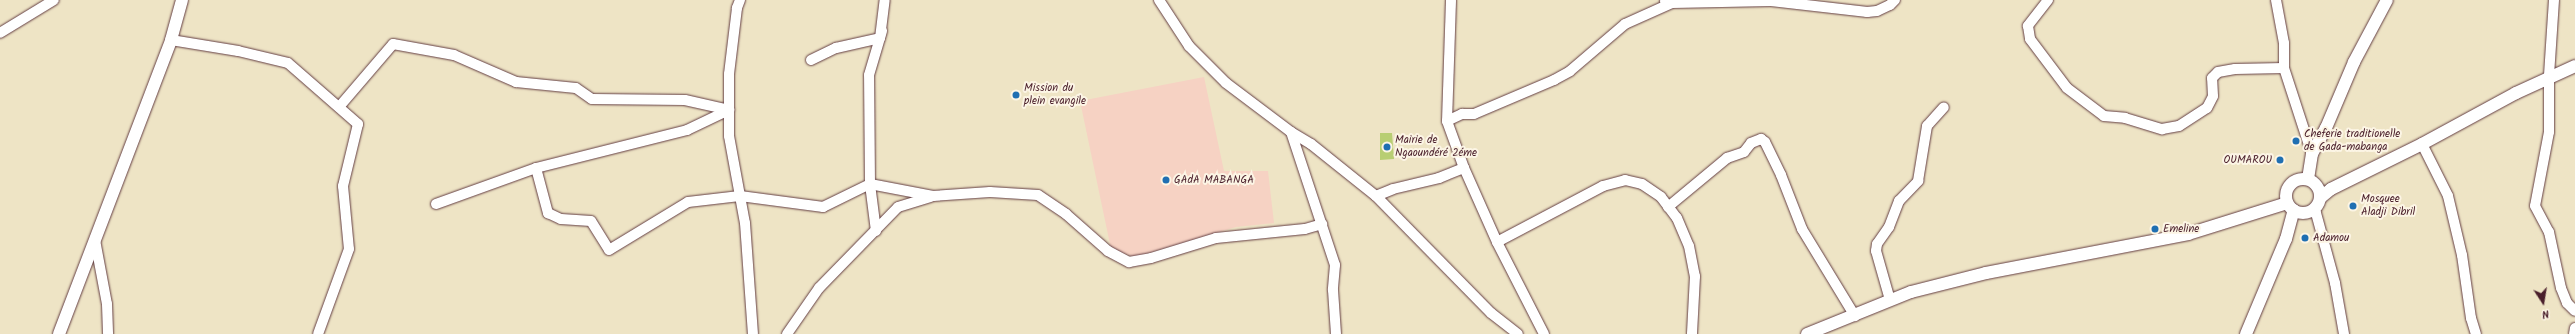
<!DOCTYPE html>
<meta charset="utf-8">
<style>
body{margin:0}
#map{position:relative;width:2575px;height:334px;overflow:hidden;background:#eee4c5;font-family:Kalam,sans-serif}
div>[style]{position:absolute}
[style*='--x']{left:calc(var(--x)*1px);top:calc(var(--y)*1px);width:calc(var(--w)*1px);rotate:calc(var(--a)*1deg)}
.built>*{inset:0;background:#f6d2c3}
.green>*{inset:0;background:#b8ce73}
.roads{filter:drop-shadow(0 0 1px #633d42) drop-shadow(0 0 1px #633d42)}
.minor>*{height:10px;margin:-5px;padding:0 5px;transform-origin:5px;border-radius:5px;background:#fff}
.tertiary>*{height:12px;margin:-6px;padding:0 6px;transform-origin:6px;border-radius:6px;background:#fff}
.tertiary>.ring{margin:-6px;padding:0;box-sizing:content-box;background:none;border:12px solid #fff;border-radius:50%}
.dots>*{width:11px;height:11px;translate:-50% -50%;box-sizing:border-box;border:2px solid #fcf5e5;border-radius:50%}
span{translate:-50% -50%;white-space:nowrap;text-align:center;line-height:1.15;-webkit-text-stroke:4px #fcf5e5;paint-order:stroke}
.poi-label{font-size:11px;color:#4a1f2b}
.left{translate:0 -50%;text-align:left}
.right{translate:-100% -50%;text-align:right}
.north{position:absolute;left:2523px;top:282px;width:40px;height:40px;-webkit-text-stroke:3px #fcf5e5;paint-order:stroke;rotate:168deg;font-size:11px;font-weight:700;line-height:16px;text-align:center;color:#4a1f2b}
.north::after{content:'';display:block;margin:auto;width:14px;height:18px;background:#4a1f2b;clip-path:polygon(50% 0,100% 100%,50% 72%,0 100%)}
</style>
<div id="map">
<div class="built">
<div style="clip-path:polygon(1204px 77px,1224px 171px,1268px 171px,1274px 223px,1236px 227px,1135px 257px,1111px 249px,1080px 101px)"></div>
</div>
<div class="green">
<div style="clip-path:polygon(1380px 133px,1392px 133px,1394px 159px,1380px 160px)"></div>
</div>
<div class="roads">
<div class="minor">
<div style="--x:740;--y:0;--w:9;--a:111"></div>
<div style="--x:737;--y:8;--w:66;--a:96.9"></div>
<div style="--x:729;--y:74;--w:62;--a:90"></div>
<div style="--x:729;--y:136;--w:88;--a:79.6"></div>
<div style="--x:745;--y:223;--w:111;--a:85.9"></div>
<div style="--x:1159;--y:0;--w:55;--a:56.9"></div>
<div style="--x:1189;--y:46;--w:52;--a:45"></div>
<div style="--x:1226;--y:83;--w:81;--a:37"></div>
<div style="--x:1291;--y:132;--w:23;--a:31"></div>
<div style="--x:1311;--y:144;--w:83;--a:38.7"></div>
<div style="--x:1376;--y:196;--w:164;--a:45.5"></div>
<div style="--x:1491;--y:313;--w:34;--a:38"></div>
<div style="--x:2048;--y:0;--w:33;--a:128"></div>
<div style="--x:2028;--y:26;--w:13;--a:81"></div>
<div style="--x:2030;--y:39;--w:61;--a:52.9"></div>
<div style="--x:2067;--y:88;--w:46;--a:37.1"></div>
<div style="--x:2104;--y:116;--w:21;--a:5"></div>
<div style="--x:2125;--y:118;--w:39;--a:17"></div>
<div style="--x:2162;--y:129;--w:17;--a:-10"></div>
<div style="--x:2179;--y:126;--w:33;--a:-33"></div>
<div style="--x:2207;--y:108;--w:13;--a:-63"></div>
<div style="--x:2213;--y:96;--w:18;--a:-93"></div>
<div style="--x:2212;--y:78;--w:8;--a:-45"></div>
<div style="--x:2218;--y:72;--w:17;--a:-10"></div>
<div style="--x:2235;--y:69;--w:49;--a:-1.2"></div>
<div style="--x:2276;--y:0;--w:44;--a:79.5"></div>
<div style="--x:2284;--y:43;--w:25;--a:90"></div>
<div style="--x:2284;--y:68;--w:90;--a:72"></div>
<div style="--x:2554;--y:0;--w:76;--a:93.8"></div>
<div style="--x:2549;--y:76;--w:56;--a:90"></div>
<div style="--x:2549;--y:132;--w:75;--a:100.7"></div>
<div style="--x:2535;--y:206;--w:30;--a:62"></div>
<div style="--x:2549;--y:232;--w:57;--a:77.9"></div>
<div style="--x:2561;--y:288;--w:16;--a:68"></div>
<div style="--x:2567;--y:303;--w:11;--a:45"></div>
<div style="--x:1665;--y:1;--w:7;--a:16"></div>
<div style="--x:1672;--y:3;--w:99;--a:-1.2"></div>
<div style="--x:1771;--y:1;--w:97;--a:6.5"></div>
<div style="--x:1867;--y:12;--w:10;--a:-6"></div>
<div style="--x:1877;--y:11;--w:14;--a:-25"></div>
<div style="--x:1890;--y:5;--w:7;--a:-45"></div>
<div style="--x:0;--y:33;--w:63;--a:-31.4"></div>
<div style="--x:171;--y:40;--w:68;--a:9.3"></div>
<div style="--x:238;--y:51;--w:51;--a:13.5"></div>
<div style="--x:288;--y:63;--w:93;--a:41.1"></div>
<div style="--x:358;--y:124;--w:64;--a:103.6"></div>
<div style="--x:343;--y:186;--w:63;--a:84.6"></div>
<div style="--x:349;--y:249;--w:90;--a:110"></div>
<div style="--x:811;--y:60;--w:28;--a:-26"></div>
<div style="--x:836;--y:48;--w:45;--a:-12.8"></div>
<div style="--x:880;--y:38;--w:38;--a:-83"></div>
<div style="--x:339;--y:107;--w:83;--a:-49.4"></div>
<div style="--x:393;--y:44;--w:62;--a:10.2"></div>
<div style="--x:454;--y:55;--w:68;--a:23.5"></div>
<div style="--x:516;--y:82;--w:60;--a:5.7"></div>
<div style="--x:576;--y:88;--w:19;--a:35"></div>
<div style="--x:592;--y:99;--w:93;--a:0.6"></div>
<div style="--x:685;--y:100;--w:45;--a:12.8"></div>
<div style="--x:1447;--y:121;--w:121;--a:-88.1"></div>
<div style="--x:1291;--y:132;--w:140;--a:71.7"></div>
<div style="--x:1335;--y:265;--w:25;--a:95"></div>
<div style="--x:1333;--y:290;--w:44;--a:86.1"></div>
<div style="--x:2422;--y:144;--w:58;--a:63.4"></div>
<div style="--x:2448;--y:196;--w:61;--a:76.7"></div>
<div style="--x:2462;--y:255;--w:64;--a:81.9"></div>
<div style="--x:2471;--y:318;--w:17;--a:73"></div>
<div style="--x:536;--y:168;--w:47;--a:75.1"></div>
<div style="--x:548;--y:213;--w:14;--a:25"></div>
<div style="--x:561;--y:219;--w:30;--a:4"></div>
<div style="--x:591;--y:221;--w:34;--a:58"></div>
<div style="--x:609;--y:250;--w:92;--a:-31.3"></div>
<div style="--x:688;--y:202;--w:52;--a:-6.6"></div>
<div style="--x:740;--y:196;--w:84;--a:7.5"></div>
<div style="--x:823;--y:207;--w:52;--a:-26.1"></div>
<div style="--x:870;--y:184;--w:64;--a:10.8"></div>
<div style="--x:933;--y:196;--w:57;--a:-4"></div>
<div style="--x:990;--y:192;--w:48;--a:3.6"></div>
<div style="--x:1038;--y:195;--w:34;--a:34"></div>
<div style="--x:1066;--y:214;--w:56;--a:41.4"></div>
<div style="--x:1108;--y:251;--w:24;--a:28"></div>
<div style="--x:1129;--y:262;--w:22;--a:-10"></div>
<div style="--x:1151;--y:258;--w:68;--a:-17.1"></div>
<div style="--x:1216;--y:238;--w:89;--a:-5.8"></div>
<div style="--x:1305;--y:229;--w:18;--a:-16"></div>
<div style="--x:1376;--y:196;--w:18;--a:-22"></div>
<div style="--x:1393;--y:189;--w:47;--a:-13.4"></div>
<div style="--x:1439;--y:178;--w:27;--a:-22"></div>
<div style="--x:436;--y:204;--w:106;--a:-19.8"></div>
<div style="--x:536;--y:168;--w:156;--a:-14.1"></div>
<div style="--x:687;--y:130;--w:47;--a:-25.5"></div>
<div style="--x:1668;--y:207;--w:77;--a:-39.7"></div>
<div style="--x:1727;--y:158;--w:18;--a:-19"></div>
<div style="--x:1744;--y:152;--w:11;--a:-52"></div>
<div style="--x:1751;--y:143;--w:11;--a:-22"></div>
<div style="--x:1761;--y:139;--w:5;--a:37"></div>
<div style="--x:1765;--y:142;--w:37;--a:64"></div>
<div style="--x:1781;--y:175;--w:58;--a:68.7"></div>
<div style="--x:1802;--y:229;--w:102;--a:58.7"></div>
<div style="--x:2312;--y:210;--w:5;--a:37"></div>
<div style="--x:2316;--y:213;--w:73;--a:74.8"></div>
<div style="--x:2335;--y:283;--w:52;--a:80"></div>
<div style="--x:876;--y:231;--w:47;--a:-97.3"></div>
<div style="--x:870;--y:184;--w:109;--a:-90.5"></div>
<div style="--x:869;--y:75;--w:46;--a:-73.5"></div>
<div style="--x:95;--y:240;--w:65;--a:79.4"></div>
<div style="--x:107;--y:304;--w:30;--a:88"></div>
<div style="--x:1497;--y:242;--w:120;--a:-27.8"></div>
<div style="--x:1603;--y:186;--w:23;--a:-15"></div>
<div style="--x:1625;--y:180;--w:17;--a:13"></div>
<div style="--x:1642;--y:184;--w:23;--a:34"></div>
<div style="--x:1661;--y:197;--w:26;--a:53"></div>
<div style="--x:1677;--y:218;--w:30;--a:67"></div>
<div style="--x:1689;--y:246;--w:31;--a:79"></div>
<div style="--x:1695;--y:276;--w:58;--a:93"></div>
<div style="--x:1890;--y:300;--w:51;--a:-105.9"></div>
<div style="--x:1876;--y:251;--w:7;--a:-82"></div>
<div style="--x:1877;--y:244;--w:21;--a:-55"></div>
<div style="--x:1889;--y:227;--w:28;--a:-69"></div>
<div style="--x:1899;--y:201;--w:28;--a:-46"></div>
<div style="--x:1918;--y:181;--w:56;--a:-80.7"></div>
<div style="--x:1927;--y:126;--w:25;--a:-48"></div>
<div style="--x:787;--y:334;--w:56;--a:-55.2"></div>
<div style="--x:819;--y:288;--w:113;--a:-45.7"></div>
<div style="--x:898;--y:207;--w:34;--a:-17"></div>
<div style="--x:1544;--y:334;--w:103;--a:-117.1"></div>
<div style="--x:1497;--y:242;--w:81;--a:-114"></div>
<div style="--x:1464;--y:168;--w:50;--a:-109.9"></div>
<div style="--x:1447;--y:121;--w:17;--a:-25"></div>
<div style="--x:1462;--y:114;--w:12;--a:0"></div>
<div style="--x:1474;--y:114;--w:87;--a:-23"></div>
<div style="--x:1554;--y:80;--w:18;--a:-29"></div>
<div style="--x:1570;--y:71;--w:72;--a:-40.5"></div>
<div style="--x:1625;--y:24;--w:51;--a:-24.1"></div>
<div style="--x:2574;--y:334;--w:6;--a:-81"></div>
</div>
<div class="tertiary">
<div class="ring" style="left:2286px;top:179px;width:22px;height:22px"></div>
<div style="--x:2308;--y:179;--w:25;--a:-81"></div>
<div style="--x:2312;--y:154;--w:30;--a:-62"></div>
<div style="--x:2326;--y:128;--w:72;--a:-67"></div>
<div style="--x:2354;--y:62;--w:70;--a:-62"></div>
<div style="--x:2320;--y:198;--w:14;--a:-39"></div>
<div style="--x:2331;--y:189;--w:102;--a:-26.3"></div>
<div style="--x:2422;--y:144;--w:107;--a:-28.5"></div>
<div style="--x:2516;--y:93;--w:65;--a:-24.6"></div>
<div style="--x:59;--y:334;--w:315;--a:-69.1"></div>
<div style="--x:171;--y:40;--w:41;--a:-74.6"></div>
<div style="--x:1807;--y:334;--w:112;--a:-22"></div>
<div style="--x:1911;--y:292;--w:77;--a:-14.2"></div>
<div style="--x:1986;--y:273;--w:206;--a:-10.9"></div>
<div style="--x:2188;--y:234;--w:104;--a:-17.4"></div>
<div style="--x:2246;--y:334;--w:103;--a:-67.2"></div>
<div style="--x:2286;--y:239;--w:30;--a:-75"></div>
</div>
</div>
<div class="dots">
<div style="left:1016px;top:95px;background:#1f6fb2"></div>
<div style="left:2296px;top:141px;background:#1f6fb2"></div>
<div style="left:1387px;top:147px;background:#1f6fb2"></div>
<div style="left:2280px;top:160px;background:#1f6fb2"></div>
<div style="left:1166px;top:180px;background:#1f6fb2"></div>
<div style="left:2353px;top:206px;background:#1f6fb2"></div>
<div style="left:2155px;top:229px;background:#1f6fb2"></div>
<div style="left:2305px;top:238px;background:#1f6fb2"></div>
</div>
<div class="poi-label">
<span class="left" style="left:1024px;top:95px">Mission du<br>plein evangile</span>
<span class="left" style="left:2304px;top:141px">Cheferie traditionelle<br>de Gada-mabanga</span>
<span class="left" style="left:1395px;top:147px">Mairie de<br>Ngaoundéré 2éme</span>
<span class="right" style="left:2272px;top:160px">OUMAROU</span>
<span class="left" style="left:1174px;top:180px">GAdA MABANGA</span>
<span class="left" style="left:2361px;top:206px">Mosquee<br>Aladji Dibril</span>
<span class="left" style="left:2163px;top:229px">Emeline</span>
<span class="left" style="left:2313px;top:238px">Adamou</span>
</div>
<div class="north">N</div>
</div>
